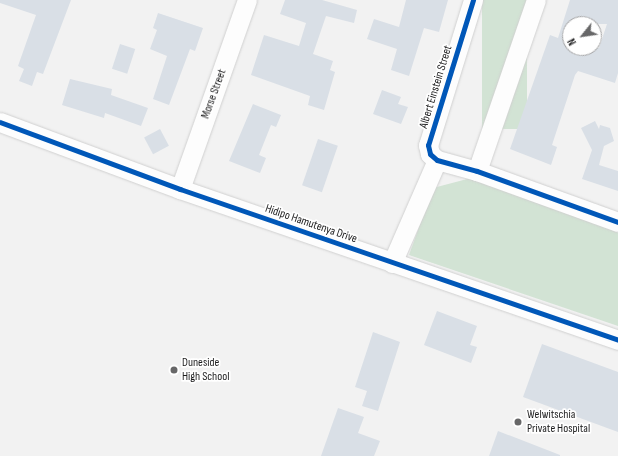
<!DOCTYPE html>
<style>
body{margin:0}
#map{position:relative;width:618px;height:456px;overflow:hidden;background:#f2f2f2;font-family:"Sofia Sans Condensed",sans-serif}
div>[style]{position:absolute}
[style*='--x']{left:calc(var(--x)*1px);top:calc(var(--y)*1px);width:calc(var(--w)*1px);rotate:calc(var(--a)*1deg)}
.green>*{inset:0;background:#d2e3d4;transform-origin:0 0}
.building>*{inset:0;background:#d9dfe6;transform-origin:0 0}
.roads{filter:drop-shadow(0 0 1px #d0d0d0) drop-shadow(0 0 1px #d0d0d0)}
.minor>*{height:19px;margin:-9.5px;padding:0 9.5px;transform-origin:9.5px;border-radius:9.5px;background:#fdfdfd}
.cycleway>*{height:5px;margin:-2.5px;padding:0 2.5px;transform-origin:2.5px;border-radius:2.5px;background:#0057b8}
.dots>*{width:11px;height:11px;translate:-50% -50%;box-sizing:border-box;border:2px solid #fff;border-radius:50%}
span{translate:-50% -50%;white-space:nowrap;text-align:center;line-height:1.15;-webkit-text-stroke:3.5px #fff;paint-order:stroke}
.street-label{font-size:12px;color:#1c1c1d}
.poi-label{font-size:12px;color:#1c1c1d}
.left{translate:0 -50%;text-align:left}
.north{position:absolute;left:562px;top:16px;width:40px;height:40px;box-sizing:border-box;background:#fff;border:1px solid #a4a4a5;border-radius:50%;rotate:240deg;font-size:11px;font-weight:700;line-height:16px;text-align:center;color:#1c1c1d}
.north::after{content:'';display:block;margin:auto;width:14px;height:18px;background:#676768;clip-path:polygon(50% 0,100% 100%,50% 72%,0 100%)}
</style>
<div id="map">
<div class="green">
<div style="left:482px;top:0;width:45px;height:129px"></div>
<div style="clip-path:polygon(471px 178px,618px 232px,618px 326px,409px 255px,433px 188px)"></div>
</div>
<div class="building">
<div style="clip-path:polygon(0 0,71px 0,43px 74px,37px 72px,32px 86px,19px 81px,24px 69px,18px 66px,36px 15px,0 3px)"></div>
<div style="clip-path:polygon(285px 0,322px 0,357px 10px,354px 23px,326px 16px,313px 54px,333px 61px,330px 70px,335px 72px,324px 110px,308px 105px,310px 96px,251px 75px,264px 35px,299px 46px,306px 23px,280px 14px)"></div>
<div style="clip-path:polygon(406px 0,448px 0,439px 32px,424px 28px,409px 76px,391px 70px,397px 49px,367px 39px,374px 19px,399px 27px)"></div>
<div style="clip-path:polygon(evenodd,570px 0,618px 0,618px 73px,615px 83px,578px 71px,575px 75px,552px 145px,557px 147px,551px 165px,510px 149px,550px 35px,558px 38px,570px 0,570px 24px,607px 24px,599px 48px,570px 48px,570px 24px)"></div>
<div style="clip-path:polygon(158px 13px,203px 28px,195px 51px,190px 49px,169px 105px,153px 99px,167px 56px,150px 49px,157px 30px,153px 28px)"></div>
<div style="left:120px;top:44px;width:16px;height:26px;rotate:18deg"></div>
<div style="clip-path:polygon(70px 79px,112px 89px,111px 95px,148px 108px,141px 126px,105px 113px,104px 118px,62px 105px)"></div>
<div style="clip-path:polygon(382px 90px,401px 97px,398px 104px,408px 107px,401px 124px,373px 114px)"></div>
<div style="clip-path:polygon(253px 104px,281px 115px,276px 127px,271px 125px,259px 155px,266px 158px,260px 173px,229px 161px)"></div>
<div style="clip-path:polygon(595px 121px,599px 129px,600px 125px,610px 128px,614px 141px,604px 146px,599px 165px,618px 171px,618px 191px,582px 179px,592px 150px,581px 128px)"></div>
<div style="left:160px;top:129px;width:19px;height:18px;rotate:62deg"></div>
<div style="left:318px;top:139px;width:21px;height:49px;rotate:19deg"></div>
<div style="clip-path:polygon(437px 311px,477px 326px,470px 345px,477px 347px,471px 363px,424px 345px)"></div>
<div style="clip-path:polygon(373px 332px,400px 342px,378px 411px,362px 406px,367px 391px,355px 387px)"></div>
<div style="clip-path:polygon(542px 344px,618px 372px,618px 432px,523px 397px)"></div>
<div style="clip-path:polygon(338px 408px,364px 417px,358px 433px,380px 441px,374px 456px,321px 456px)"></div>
<div style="clip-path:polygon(498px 431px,560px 455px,560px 456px,489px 456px)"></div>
</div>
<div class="roads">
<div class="minor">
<div style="--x:473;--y:0;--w:152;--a:107.2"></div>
<div style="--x:428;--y:145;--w:9;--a:77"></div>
<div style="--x:430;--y:154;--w:9;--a:41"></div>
<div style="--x:437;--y:160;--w:41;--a:15.4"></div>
<div style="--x:477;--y:171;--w:150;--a:19.9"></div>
<div style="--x:0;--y:122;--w:192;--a:20.4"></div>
<div style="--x:180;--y:189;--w:463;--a:19"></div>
<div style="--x:477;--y:171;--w:181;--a:-71"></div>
<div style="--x:180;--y:189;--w:201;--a:-70.5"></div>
<div style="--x:392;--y:263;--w:112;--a:-66.4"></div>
</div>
</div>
<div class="cycleway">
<div style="--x:473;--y:0;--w:152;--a:107.2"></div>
<div style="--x:428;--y:145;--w:9;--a:77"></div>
<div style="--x:430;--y:154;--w:9;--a:41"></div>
<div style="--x:437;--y:160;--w:41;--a:15.4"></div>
<div style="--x:477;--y:171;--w:150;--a:19.9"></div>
<div style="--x:0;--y:122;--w:192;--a:20.4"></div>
<div style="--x:180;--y:189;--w:463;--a:19"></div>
</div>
<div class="dots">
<div style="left:174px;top:370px;background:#676768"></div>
<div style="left:518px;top:422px;background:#676768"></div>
</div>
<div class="street-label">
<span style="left:436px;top:87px;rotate:-73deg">Albert Einstein Street</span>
<span style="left:214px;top:94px;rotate:-70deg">Morse Street</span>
<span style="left:311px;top:224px;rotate:19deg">Hidipo Hamutenya Drive</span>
</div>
<div class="poi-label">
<span class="left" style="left:182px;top:370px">Duneside<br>High School</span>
<span class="left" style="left:527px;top:422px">Welwitschia<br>Private Hospital</span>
</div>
<div class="north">N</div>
</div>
